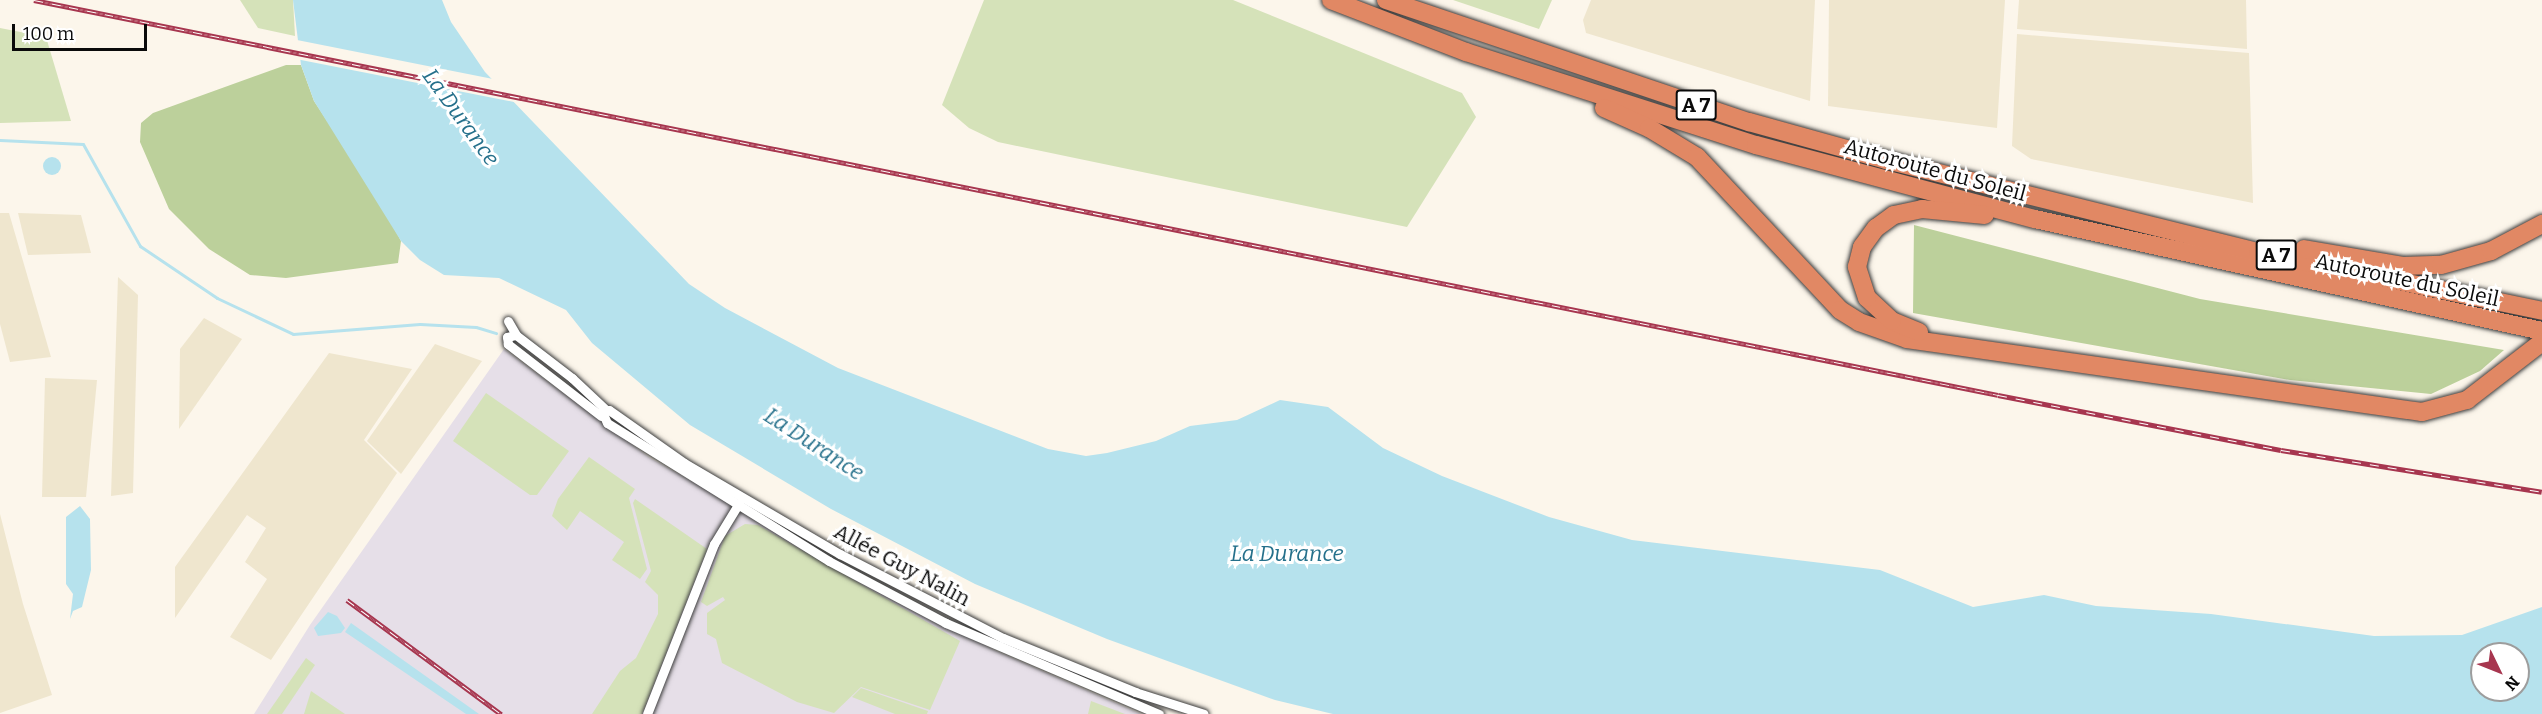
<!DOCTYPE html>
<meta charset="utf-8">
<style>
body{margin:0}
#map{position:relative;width:2542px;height:714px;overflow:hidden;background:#fcf6eb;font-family:Bitter,serif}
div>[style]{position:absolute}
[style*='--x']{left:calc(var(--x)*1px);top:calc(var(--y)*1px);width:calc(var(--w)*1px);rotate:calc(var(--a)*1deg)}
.industrial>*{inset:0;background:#e6dfe8}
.farmland>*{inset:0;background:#efe6ce}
.green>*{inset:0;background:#d5e2b9}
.forest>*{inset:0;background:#bcd09b}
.water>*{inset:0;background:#b6e2ed}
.round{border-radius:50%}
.pier>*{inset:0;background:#fcf6eb}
.stream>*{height:3px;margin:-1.5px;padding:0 1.5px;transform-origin:1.5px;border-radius:1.5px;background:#b6e2ed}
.roads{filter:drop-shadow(0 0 2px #3d3d3d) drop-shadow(0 0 2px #3d3d3d)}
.street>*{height:9px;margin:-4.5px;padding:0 4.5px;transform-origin:4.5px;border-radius:4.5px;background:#fff}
.highway>*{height:18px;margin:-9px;padding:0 9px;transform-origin:9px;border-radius:9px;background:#e18864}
.rail>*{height:5px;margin-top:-2.5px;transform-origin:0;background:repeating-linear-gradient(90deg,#fff 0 9px,#a7364f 0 18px);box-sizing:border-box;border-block:2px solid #a7364f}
span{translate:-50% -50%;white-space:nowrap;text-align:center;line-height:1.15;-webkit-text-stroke:6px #fff;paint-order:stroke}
.shield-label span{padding:2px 4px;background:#fff;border:2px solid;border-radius:4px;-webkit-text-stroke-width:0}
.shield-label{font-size:20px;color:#0a0a0a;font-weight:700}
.street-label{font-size:21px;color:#0a0a0a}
.water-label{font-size:22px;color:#25708b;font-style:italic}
.north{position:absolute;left:2470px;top:642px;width:60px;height:60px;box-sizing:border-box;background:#fff;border:2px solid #9d9d9d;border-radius:50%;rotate:133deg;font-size:16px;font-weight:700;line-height:24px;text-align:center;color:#0a0a0a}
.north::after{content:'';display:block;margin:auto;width:21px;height:27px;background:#a7364f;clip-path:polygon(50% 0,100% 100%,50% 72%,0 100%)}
.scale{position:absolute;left:12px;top:24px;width:135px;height:27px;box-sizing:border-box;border:3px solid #0a0a0a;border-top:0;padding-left:8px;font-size:18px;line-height:21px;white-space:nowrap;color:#0a0a0a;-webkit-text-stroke:4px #fff;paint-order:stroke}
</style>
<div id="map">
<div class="industrial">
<div style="clip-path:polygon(504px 349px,650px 458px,994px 650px,1141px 714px,254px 714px,310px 625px)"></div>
</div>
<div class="farmland">
<div style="clip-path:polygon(1591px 0,1815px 0,1810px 101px,1586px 33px,1583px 20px)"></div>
<div style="clip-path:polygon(1829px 0,2005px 0,1997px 128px,1828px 106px)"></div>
<div style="clip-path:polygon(2019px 0,2246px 0,2247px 49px,2017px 29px)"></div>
<div style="clip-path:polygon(2017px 34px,2249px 53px,2253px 203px,2031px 159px,2012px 146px)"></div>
<div style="clip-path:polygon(0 213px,9px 213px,51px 357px,10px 362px,0 324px)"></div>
<div style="clip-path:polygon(18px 213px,81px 215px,91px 253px,28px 255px)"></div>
<div style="clip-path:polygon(118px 277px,138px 295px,133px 493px,111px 496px)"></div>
<div style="clip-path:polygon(204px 318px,242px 339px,179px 429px,180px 349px)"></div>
<div style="clip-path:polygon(435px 344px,482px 361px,401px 474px,367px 441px)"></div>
<div style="clip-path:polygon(329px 353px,412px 369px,364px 440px,397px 473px,271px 660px,230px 637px,267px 579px,245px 562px,266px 528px,247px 515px,175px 618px,175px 567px)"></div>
<div style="clip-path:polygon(45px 378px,97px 380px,86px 497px,42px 497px)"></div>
<div style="clip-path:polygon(0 514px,23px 604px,52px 695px,0 713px)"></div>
</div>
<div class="green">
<div style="clip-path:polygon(240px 0,293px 0,295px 36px,258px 28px)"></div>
<div style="clip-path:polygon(984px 0,1233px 0,1462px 93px,1476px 117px,1407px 227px,998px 142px,969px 128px,942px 105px)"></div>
<div style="clip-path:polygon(1453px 0,1552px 0,1539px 29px)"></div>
<div style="clip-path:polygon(0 28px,46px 37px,71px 121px,0 123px)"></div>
<div style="clip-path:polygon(486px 393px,569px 451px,537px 495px,530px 495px,453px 441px)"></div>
<div style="clip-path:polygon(589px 457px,635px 489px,629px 498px,647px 569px,640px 579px,612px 560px,624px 542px,580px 511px,567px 530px,552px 516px,558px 499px)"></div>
<div style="clip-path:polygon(635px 499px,707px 549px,642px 714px,592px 714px,620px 671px,636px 658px,658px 614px,658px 595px,645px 582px,651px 571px,633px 503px)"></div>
<div style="clip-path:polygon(745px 524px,758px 525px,960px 641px,930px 710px,861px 687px,834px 713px,797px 702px,722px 663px,716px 639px,707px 634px,707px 613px,725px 600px,723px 597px,707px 606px,701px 602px,725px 536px)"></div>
<div style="clip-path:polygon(306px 658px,315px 665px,282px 714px,267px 714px)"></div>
<div style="clip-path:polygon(861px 688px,928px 711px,927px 714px,895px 714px,852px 697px)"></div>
<div style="clip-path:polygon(311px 691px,345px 714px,304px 714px)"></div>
<div style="clip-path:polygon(1091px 701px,1125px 714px,1088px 714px)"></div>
</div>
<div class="forest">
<div style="clip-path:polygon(286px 65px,301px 65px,314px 101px,379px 200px,401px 241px,398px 263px,286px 278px,250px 275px,209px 249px,169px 209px,140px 142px,141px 123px,153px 113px)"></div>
<div style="clip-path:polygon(1914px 225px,2200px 299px,2504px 350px,2480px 371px,2431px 394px,2290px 380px,1913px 313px)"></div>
</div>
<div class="water">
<div style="clip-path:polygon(evenodd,293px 0,442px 0,451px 22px,485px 72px,689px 284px,725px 308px,838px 368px,1048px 449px,1086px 456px,1107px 453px,1156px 441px,1190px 426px,1237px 420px,1280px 400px,1328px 407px,1383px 448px,1442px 476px,1549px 517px,1632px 540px,1880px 570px,1973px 607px,2044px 595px,2096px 606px,2211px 614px,2374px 636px,2462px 635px,2542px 607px,2542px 714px,1333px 714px,1275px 700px,1107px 639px,975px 584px,831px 509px,690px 425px,592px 343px,566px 310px,499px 278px,444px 275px,420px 260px,401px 241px,314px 101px,301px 65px,293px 0,2482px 654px,2518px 654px,2518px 690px,2482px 690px,2482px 654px)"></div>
<div class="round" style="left:43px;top:157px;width:18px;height:18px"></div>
<div style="clip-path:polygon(80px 506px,90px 519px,91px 570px,82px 607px,73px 611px,70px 619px,73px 594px,66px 584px,66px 517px)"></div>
<div style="clip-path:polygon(328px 612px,337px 616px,345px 628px,341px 633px,318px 636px,314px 628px)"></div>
<div style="clip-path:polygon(351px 623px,479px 714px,466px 714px,345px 632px)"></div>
</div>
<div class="pier">
<div style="clip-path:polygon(292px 39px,498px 80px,519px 103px,296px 59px)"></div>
</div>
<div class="stream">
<div style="--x:0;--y:140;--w:83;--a:2.8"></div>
<div style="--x:83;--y:144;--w:117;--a:60.8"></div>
<div style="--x:140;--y:246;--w:93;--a:34"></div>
<div style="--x:217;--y:298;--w:84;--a:25.3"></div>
<div style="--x:293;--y:334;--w:127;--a:-4.5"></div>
<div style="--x:420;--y:324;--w:56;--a:3.1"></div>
<div style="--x:476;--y:327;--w:21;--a:17"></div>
</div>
<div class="roads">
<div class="street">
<div style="--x:508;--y:321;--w:16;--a:60"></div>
<div style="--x:601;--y:416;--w:118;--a:-142.3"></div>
<div style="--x:508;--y:344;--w:7;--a:-98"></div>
<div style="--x:507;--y:337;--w:9;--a:-13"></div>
<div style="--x:516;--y:335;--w:71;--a:37.5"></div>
<div style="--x:572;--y:378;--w:45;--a:43.2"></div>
<div style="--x:647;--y:714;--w:183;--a:-68.5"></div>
<div style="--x:714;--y:544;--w:48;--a:-58.6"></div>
<div style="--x:1159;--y:714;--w:232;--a:-156.9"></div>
<div style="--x:946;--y:623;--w:132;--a:-152.1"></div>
<div style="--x:829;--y:561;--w:261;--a:-148.1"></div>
<div style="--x:607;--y:423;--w:13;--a:-113"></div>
<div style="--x:602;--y:411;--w:7;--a:-8"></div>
<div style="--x:609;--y:410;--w:92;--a:35.2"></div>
<div style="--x:684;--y:463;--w:181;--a:30.3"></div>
<div style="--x:840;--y:554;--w:183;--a:27.3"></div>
<div style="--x:1003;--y:638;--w:143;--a:22.2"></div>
<div style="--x:1135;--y:692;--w:72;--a:17.7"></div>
</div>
<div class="highway">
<div style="--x:1331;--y:0;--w:145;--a:21.1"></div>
<div style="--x:1466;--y:52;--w:305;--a:17.8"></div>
<div style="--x:1756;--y:145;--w:289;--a:14.9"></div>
<div style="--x:2035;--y:219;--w:519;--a:12.46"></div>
<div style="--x:1386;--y:0;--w:383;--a:18.6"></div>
<div style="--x:1749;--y:122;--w:142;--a:15.5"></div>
<div style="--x:1886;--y:160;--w:383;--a:13.9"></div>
<div style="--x:2258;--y:252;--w:290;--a:11.7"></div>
<div style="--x:1604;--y:108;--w:49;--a:24"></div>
<div style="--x:1649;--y:128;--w:56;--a:31.1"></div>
<div style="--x:1697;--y:157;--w:209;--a:46.9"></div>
<div style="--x:1840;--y:310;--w:22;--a:32"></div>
<div style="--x:1859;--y:322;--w:51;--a:19.5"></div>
<div style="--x:1907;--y:339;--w:520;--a:8.07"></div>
<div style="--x:2422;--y:412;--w:47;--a:-14.9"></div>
<div style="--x:2467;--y:400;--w:95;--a:-37.7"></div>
<div style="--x:2304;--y:249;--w:100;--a:9.7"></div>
<div style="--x:2403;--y:266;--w:38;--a:-2"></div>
<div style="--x:2441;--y:265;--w:52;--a:-15.6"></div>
<div style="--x:2491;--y:251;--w:58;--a:-27.9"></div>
<div style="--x:1919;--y:332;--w:29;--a:-158"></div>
<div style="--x:1892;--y:321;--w:34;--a:-137"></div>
<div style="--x:1867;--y:298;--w:33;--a:-108"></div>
<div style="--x:1857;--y:267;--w:21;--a:-76"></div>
<div style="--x:1862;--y:247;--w:24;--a:-54"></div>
<div style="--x:1876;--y:228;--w:22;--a:-36"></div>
<div style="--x:1894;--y:215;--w:29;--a:-12"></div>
<div style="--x:1922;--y:209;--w:63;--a:5.4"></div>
</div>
</div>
<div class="rail">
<div style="--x:34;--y:0;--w:2003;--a:11.37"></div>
<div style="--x:1998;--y:395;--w:288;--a:11"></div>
<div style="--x:2281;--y:450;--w:264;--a:9.1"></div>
<div style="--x:347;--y:600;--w:192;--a:36.5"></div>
</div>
<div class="shield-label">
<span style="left:1696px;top:105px">A 7</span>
<span style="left:2276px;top:255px">A 7</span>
</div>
<div class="street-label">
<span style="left:1935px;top:170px;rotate:15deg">Autoroute du Soleil</span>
<span style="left:2407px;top:280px;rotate:12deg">Autoroute du Soleil</span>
<span style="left:902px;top:565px;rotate:28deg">Allée Guy Nalin</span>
</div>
<div class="water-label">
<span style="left:461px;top:117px;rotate:54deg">La Durance</span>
<span style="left:814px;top:444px;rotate:33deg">La Durance</span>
<span style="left:1287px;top:554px">La Durance</span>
</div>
<div class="north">N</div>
<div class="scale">100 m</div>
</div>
